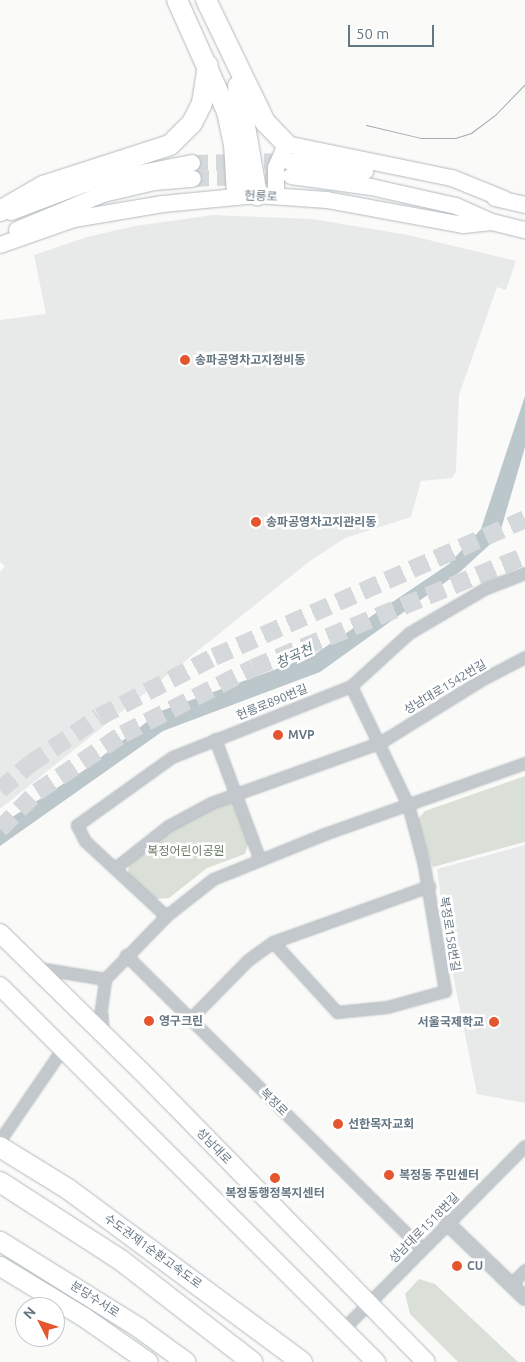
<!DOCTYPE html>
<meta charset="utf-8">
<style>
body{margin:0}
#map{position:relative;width:525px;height:1362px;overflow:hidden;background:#fafaf8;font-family:Ubuntu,"Noto Sans KR",sans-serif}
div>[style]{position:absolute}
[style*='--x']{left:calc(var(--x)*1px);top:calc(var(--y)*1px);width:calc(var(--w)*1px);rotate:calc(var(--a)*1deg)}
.built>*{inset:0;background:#e8e9e9}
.green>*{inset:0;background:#dadfd7}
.water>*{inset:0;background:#bbc7cb}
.secondary-tunnel>*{height:16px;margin-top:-8px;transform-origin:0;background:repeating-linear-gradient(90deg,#d5d9db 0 16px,transparent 0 24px)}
.primary-tunnel>*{height:18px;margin-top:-9px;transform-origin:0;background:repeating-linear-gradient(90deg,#d5d9db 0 18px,transparent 0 27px)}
.roads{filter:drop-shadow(0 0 1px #b3babf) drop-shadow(0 0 1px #b3babf)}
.minor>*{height:11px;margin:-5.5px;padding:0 5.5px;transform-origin:5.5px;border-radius:5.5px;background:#c3c8cc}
.tertiary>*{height:14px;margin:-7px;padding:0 7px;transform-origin:7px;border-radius:7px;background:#c3c8cc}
.secondary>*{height:16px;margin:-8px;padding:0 8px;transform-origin:8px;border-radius:8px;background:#fff}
.primary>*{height:18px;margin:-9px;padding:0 9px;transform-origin:9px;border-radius:9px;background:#fff}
.trunk>*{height:19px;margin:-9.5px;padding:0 9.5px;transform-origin:9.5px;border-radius:9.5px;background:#fff}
.motorway>*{height:20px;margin:-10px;padding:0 10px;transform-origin:10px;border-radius:10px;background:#fff}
.tram>*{height:1px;margin:-0.5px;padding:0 0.5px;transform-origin:0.5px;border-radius:0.5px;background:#a2aab0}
.dots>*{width:14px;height:14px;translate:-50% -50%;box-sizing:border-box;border:2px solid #fff;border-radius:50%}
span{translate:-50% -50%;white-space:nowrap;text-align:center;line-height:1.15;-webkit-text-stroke:5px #fff;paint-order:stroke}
.street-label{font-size:12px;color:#657683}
.poi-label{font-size:12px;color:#657683;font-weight:700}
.left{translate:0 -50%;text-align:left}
.right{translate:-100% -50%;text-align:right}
.park-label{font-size:12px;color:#687a64}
.water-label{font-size:14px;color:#60757c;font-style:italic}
.north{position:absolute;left:15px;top:1297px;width:50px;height:50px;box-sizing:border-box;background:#fff;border:1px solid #c1c8cd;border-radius:50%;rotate:311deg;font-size:14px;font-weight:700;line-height:20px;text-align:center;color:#657683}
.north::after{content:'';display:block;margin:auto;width:18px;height:22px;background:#e4572e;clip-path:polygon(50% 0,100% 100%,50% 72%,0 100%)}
.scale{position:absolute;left:348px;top:25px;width:86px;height:22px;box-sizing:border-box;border:2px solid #657683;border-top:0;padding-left:6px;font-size:15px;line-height:18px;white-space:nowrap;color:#657683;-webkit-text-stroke:4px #fff;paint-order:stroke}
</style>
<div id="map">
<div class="built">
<div style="clip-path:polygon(213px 215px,312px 219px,408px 235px,516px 261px,506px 290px,497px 287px,459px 395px,456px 471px,452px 478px,421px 481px,411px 517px,345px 538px,310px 561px,0 809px,0 572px,5px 566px,0 562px,0 320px,46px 314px,34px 255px,87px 237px,135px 226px)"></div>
<div style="clip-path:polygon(525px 845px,525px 1103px,477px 1094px,448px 950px,437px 869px)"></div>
</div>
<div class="green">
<div style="clip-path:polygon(525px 776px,525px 842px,433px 867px,415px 822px,425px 811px)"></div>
<div style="clip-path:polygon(228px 800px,239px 806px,249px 841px,245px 854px,207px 868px,169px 898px,156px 899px,128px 874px,129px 863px,169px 829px)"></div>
<div style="clip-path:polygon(419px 1279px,435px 1284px,518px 1362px,458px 1362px,410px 1314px,405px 1294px)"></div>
</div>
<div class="water">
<div style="clip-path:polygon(525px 396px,525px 447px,499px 536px,461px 571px,320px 672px,163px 731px,0 846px,0 825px,83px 771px,161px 711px,312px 656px,449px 564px,481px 529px)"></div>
</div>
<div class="secondary-tunnel">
<div style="--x:192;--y:163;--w:96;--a:-1.2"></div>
<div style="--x:193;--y:179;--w:97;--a:-2.4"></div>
</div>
<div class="primary-tunnel">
<div style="--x:0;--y:790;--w:40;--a:-41"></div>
<div style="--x:30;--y:764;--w:83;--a:-34.3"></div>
<div style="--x:99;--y:717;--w:130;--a:-27.6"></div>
<div style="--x:214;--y:657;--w:340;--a:-23.9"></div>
<div style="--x:0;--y:829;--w:52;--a:-45"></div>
<div style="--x:37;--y:792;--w:104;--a:-34"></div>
<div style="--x:123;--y:734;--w:146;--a:-26.9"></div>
<div style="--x:253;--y:668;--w:294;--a:-22.4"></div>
</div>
<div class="roads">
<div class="minor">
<div style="--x:215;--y:739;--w:129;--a:69.6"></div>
<div style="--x:115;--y:868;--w:68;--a:-38.4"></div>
<div style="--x:168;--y:826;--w:49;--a:-28.1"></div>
<div style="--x:211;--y:803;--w:181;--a:-19.7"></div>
<div style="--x:381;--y:742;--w:118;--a:-31.8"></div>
<div style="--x:481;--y:680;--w:50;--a:-27.6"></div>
<div style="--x:166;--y:916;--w:110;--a:-137.2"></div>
<div style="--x:85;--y:841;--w:18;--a:-117"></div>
<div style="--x:77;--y:825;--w:117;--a:-35.6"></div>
<div style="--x:172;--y:757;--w:193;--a:-21.6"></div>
<div style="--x:351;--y:686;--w:79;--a:-42.4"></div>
<div style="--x:409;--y:633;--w:89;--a:-30.3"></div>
<div style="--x:486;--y:588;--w:42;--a:-21"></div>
<div style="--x:273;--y:942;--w:95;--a:47.6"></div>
<div style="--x:337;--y:1012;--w:50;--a:-5.7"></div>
<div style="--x:387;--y:1007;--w:60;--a:-15.4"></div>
<div style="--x:445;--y:991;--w:128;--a:-99.5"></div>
<div style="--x:424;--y:865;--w:62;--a:-104.9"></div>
<div style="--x:408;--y:805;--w:132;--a:-115.6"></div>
<div style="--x:126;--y:955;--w:417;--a:44.8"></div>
<div style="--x:38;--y:968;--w:68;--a:9.3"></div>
<div style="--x:191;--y:1018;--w:81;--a:-45.5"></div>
<div style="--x:248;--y:960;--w:31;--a:-36"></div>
<div style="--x:273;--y:942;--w:166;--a:-19.7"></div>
<div style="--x:103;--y:1034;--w:25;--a:-95"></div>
<div style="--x:101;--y:1009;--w:30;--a:-82"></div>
<div style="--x:105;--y:979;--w:88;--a:-45.9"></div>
<div style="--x:166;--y:916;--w:60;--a:-38.2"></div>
<div style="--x:213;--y:879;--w:123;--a:-22"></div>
<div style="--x:327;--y:833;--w:210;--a:-19.5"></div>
<div style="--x:0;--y:1140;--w:108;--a:-55.6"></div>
<div style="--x:511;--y:1284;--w:20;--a:-45"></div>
<div style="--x:343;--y:1329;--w:258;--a:-45.2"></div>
</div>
<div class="tertiary">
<div style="--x:447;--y:1223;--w:108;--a:43.9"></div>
</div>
<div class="secondary">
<div style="--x:288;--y:161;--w:78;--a:7.4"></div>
<div style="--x:291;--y:176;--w:81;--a:7.8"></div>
<div style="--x:371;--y:187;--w:87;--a:12.6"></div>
<div style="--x:456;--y:206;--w:37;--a:24"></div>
<div style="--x:276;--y:196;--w:28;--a:-90"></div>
<div style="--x:276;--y:168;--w:26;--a:-67"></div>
<div style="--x:286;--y:144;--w:169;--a:11.6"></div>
<div style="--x:452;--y:178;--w:56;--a:22"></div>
<div style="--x:495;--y:198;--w:31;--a:13"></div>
<div style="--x:11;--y:212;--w:79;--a:-20.7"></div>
<div style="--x:85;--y:184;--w:109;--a:-11.1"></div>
<div style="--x:17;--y:230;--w:93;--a:-22.7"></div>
<div style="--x:103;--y:194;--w:53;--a:-13"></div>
<div style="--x:155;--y:182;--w:38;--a:-5"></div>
<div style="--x:0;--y:245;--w:78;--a:-19.4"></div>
<div style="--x:74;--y:219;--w:90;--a:-9.6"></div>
<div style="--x:163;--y:204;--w:94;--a:-5.5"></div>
<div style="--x:257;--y:195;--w:70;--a:4.1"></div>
<div style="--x:327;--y:200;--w:138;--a:10.4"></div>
<div style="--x:463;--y:225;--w:29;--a:-6"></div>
<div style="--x:492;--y:222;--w:34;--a:14"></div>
</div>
<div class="primary">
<div style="--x:0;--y:933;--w:197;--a:44.4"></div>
<div style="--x:141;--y:1071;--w:407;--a:45.6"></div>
<div style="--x:0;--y:986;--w:532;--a:45"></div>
</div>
<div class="trunk">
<div style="--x:0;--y:1241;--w:163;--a:31.9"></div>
<div style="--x:138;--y:1327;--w:59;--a:36.1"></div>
<div style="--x:0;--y:1266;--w:98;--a:31.3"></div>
<div style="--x:84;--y:1317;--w:78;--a:35.1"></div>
</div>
<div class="motorway">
<div style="--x:177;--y:0;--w:123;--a:65.9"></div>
<div style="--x:227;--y:112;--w:33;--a:78"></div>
<div style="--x:234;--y:144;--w:51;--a:86.6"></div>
<div style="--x:206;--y:0;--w:136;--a:64.2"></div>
<div style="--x:265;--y:122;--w:30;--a:46"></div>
<div style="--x:238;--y:86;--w:111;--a:80.1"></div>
<div style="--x:0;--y:211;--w:50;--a:-30.2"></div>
<div style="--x:43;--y:186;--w:133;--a:-17.9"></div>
<div style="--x:170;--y:145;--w:31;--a:-45"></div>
<div style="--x:192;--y:123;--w:22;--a:-63"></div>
<div style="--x:202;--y:103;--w:38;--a:-81"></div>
<div style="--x:0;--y:1147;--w:80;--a:31.7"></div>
<div style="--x:68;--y:1189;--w:291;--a:36.5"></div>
<div style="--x:0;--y:1182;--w:145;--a:32.9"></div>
<div style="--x:122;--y:1261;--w:165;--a:37.8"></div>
</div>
</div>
<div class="tram">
<div style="--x:366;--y:125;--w:57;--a:13.3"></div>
<div style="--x:421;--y:138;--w:34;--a:0"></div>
<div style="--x:455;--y:138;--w:17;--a:-17"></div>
<div style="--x:471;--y:133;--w:31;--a:-37"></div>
<div style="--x:496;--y:114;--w:42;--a:-46"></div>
</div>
<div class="dots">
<div style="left:185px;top:360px;background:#e4572e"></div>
<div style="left:256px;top:522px;background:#e4572e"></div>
<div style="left:278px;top:735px;background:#e4572e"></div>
<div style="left:149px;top:1021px;background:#e4572e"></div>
<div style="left:494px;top:1022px;background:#e4572e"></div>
<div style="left:338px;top:1124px;background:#e4572e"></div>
<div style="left:389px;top:1175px;background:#e4572e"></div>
<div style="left:275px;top:1178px;background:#e4572e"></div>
<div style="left:457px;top:1266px;background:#e4572e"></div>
</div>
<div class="street-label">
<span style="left:261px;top:196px;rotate:2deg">헌릉로</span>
<span style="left:445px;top:687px;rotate:-31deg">성남대로1542번길</span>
<span style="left:272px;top:702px;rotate:-22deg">헌릉로890번길</span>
<span style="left:450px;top:934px;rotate:81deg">복정로158번길</span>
<span style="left:274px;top:1102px;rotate:45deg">복정로</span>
<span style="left:214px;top:1146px;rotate:46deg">성남대로</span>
<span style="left:424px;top:1228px;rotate:-45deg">성남대로1518번길</span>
<span style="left:153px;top:1251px;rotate:36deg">수도권제1순환고속도로</span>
<span style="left:95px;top:1299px;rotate:33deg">분당수서로</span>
</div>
<div class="poi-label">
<span class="left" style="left:195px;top:360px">송파공영차고지정비동</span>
<span class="left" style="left:266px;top:522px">송파공영차고지관리동</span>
<span class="left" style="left:288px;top:735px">MVP</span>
<span class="left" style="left:159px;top:1021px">영구크린</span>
<span class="right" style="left:484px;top:1022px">서울국제학교</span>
<span class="left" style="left:348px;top:1124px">선한목자교회</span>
<span class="left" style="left:399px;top:1175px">복정동 주민센터</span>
<span style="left:275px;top:1193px">복정동행정복지센터</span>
<span class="left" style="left:467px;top:1266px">CU</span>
</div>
<div class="park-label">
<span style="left:186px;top:851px">복정어린이공원</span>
</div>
<div class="water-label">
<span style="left:294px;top:656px;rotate:-25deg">창곡천</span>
</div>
<div class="north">N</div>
<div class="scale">50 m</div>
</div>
